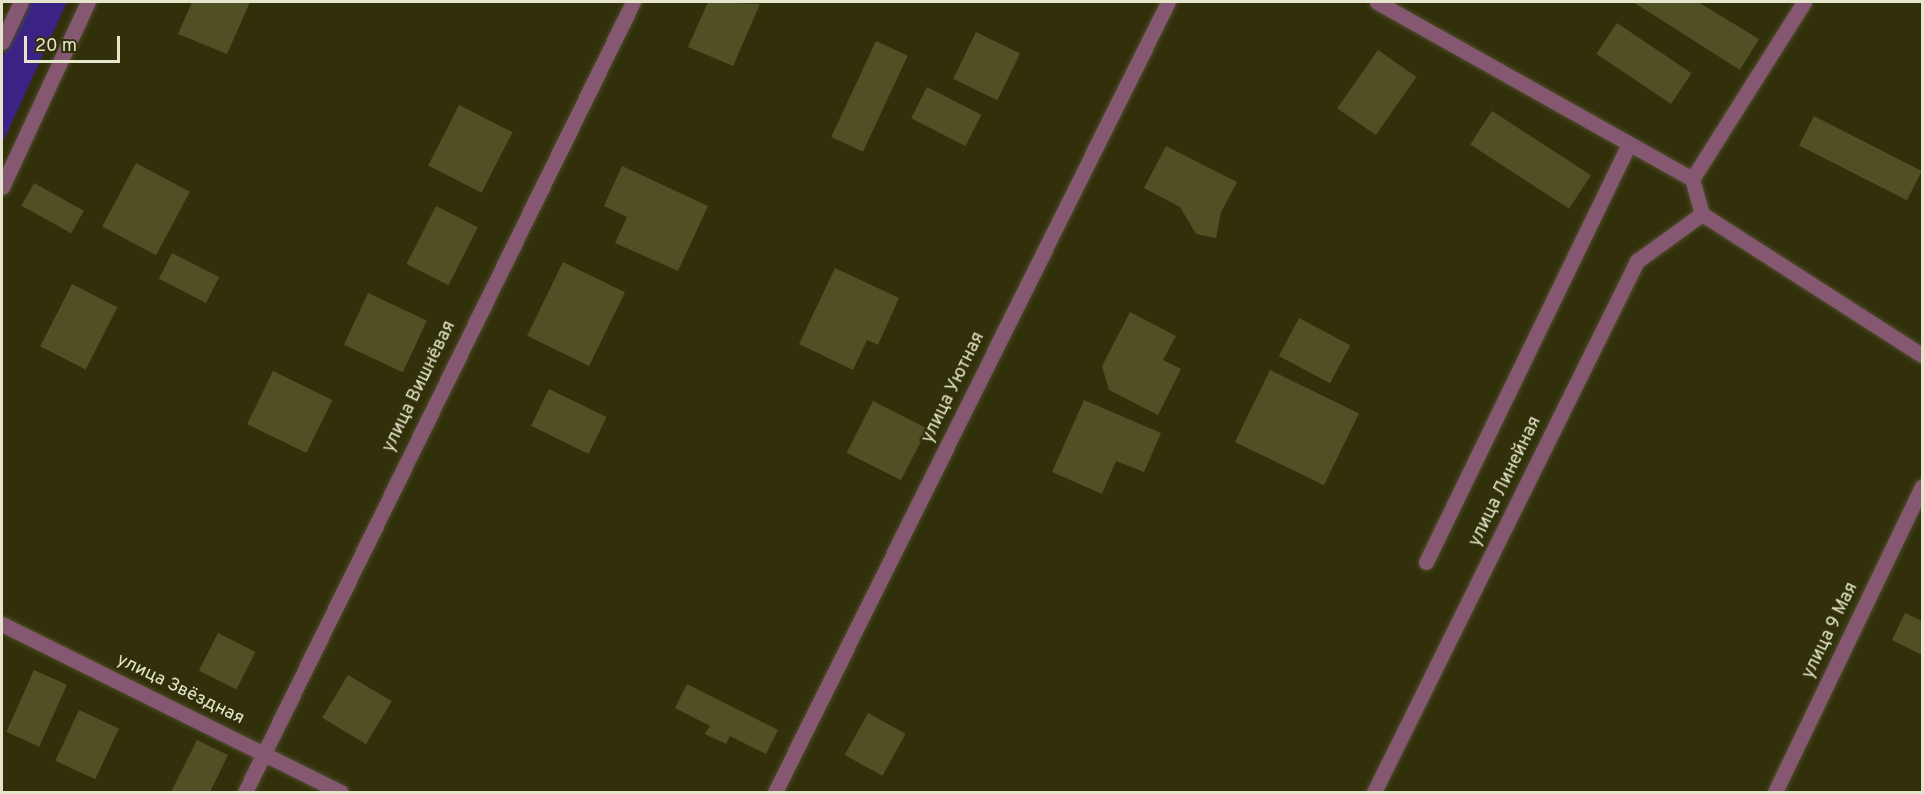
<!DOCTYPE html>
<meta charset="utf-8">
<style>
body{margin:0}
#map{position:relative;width:1924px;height:794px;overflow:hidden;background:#31300b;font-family:Overpass,sans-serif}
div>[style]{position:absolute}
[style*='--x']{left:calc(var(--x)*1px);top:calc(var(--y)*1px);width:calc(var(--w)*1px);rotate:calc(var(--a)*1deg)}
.green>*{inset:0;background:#3a2384}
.building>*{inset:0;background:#514f24;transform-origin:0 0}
.roads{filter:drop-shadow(0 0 2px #4e4d2a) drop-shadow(0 0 2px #4e4d2a)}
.street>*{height:15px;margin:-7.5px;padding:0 7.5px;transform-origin:7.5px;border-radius:7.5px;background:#865770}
span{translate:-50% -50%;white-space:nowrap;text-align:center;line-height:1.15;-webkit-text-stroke:4.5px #31300b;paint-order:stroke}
.street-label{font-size:18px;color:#e5e5cb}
.frame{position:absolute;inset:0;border:3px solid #e5e5cb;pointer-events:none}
.scale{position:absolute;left:24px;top:36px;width:96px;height:27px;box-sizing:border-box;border:3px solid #e5e5cb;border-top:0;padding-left:8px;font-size:18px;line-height:21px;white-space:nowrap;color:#e5e5cb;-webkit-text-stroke:4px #31300b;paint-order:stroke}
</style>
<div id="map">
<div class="green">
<div style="clip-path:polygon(29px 2px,67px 2px,2px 144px,2px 58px)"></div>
</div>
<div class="building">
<div style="clip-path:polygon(192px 2px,250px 2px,227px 54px,178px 34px)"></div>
<div style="clip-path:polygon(708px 2px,760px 4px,733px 66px,688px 47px)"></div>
<div style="clip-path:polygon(1633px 2px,1698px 2px,1759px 39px,1740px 70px)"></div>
<div style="left:1617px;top:23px;width:90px;height:37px;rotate:34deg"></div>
<div style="left:976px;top:32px;width:49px;height:52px;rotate:26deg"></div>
<div style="left:876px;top:41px;width:35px;height:106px;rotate:25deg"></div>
<div style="left:1378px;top:50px;width:47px;height:71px;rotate:35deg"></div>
<div style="left:927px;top:87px;width:61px;height:35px;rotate:27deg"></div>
<div style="left:459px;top:105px;width:60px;height:68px;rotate:27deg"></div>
<div style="left:1492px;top:111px;width:118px;height:40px;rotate:33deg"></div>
<div style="left:1814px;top:116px;width:121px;height:33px;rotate:27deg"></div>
<div style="clip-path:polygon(1166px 146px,1237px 182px,1221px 212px,1216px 238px,1196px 234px,1180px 207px,1144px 188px)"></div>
<div style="left:136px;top:163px;width:61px;height:72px;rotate:28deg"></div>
<div style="clip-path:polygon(622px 166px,708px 206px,678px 271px,615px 243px,627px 217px,604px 206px)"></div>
<div style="left:34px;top:183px;width:57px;height:26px;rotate:29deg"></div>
<div style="left:436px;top:206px;width:47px;height:65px;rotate:27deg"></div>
<div style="left:172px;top:253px;width:53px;height:29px;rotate:27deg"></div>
<div style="left:563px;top:262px;width:69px;height:82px;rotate:26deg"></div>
<div style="clip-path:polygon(835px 268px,899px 298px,878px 345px,867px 340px,853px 370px,799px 344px)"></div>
<div style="left:72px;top:284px;width:51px;height:70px;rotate:27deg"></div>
<div style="left:368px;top:293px;width:65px;height:57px;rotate:25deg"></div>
<div style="clip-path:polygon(1130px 312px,1176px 336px,1163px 360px,1181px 369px,1158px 415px,1109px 390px,1102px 366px)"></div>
<div style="left:1299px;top:318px;width:58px;height:43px;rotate:28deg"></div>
<div style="left:1270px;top:370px;width:99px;height:80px;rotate:26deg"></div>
<div style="left:273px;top:371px;width:66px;height:59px;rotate:26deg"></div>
<div style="left:549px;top:389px;width:64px;height:41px;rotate:26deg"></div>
<div style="clip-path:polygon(1084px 400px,1161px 433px,1144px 472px,1116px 461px,1102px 494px,1052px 472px)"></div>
<div style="left:873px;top:401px;width:61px;height:58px;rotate:27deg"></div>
<div style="clip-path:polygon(1905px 613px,1922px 621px,1922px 655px,1892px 640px)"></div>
<div style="left:218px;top:633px;width:42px;height:42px;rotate:27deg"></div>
<div style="left:34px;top:670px;width:36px;height:68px;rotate:24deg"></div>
<div style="left:348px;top:675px;width:51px;height:50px;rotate:31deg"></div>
<div style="clip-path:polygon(687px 684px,778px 730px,766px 754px,730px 736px,726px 744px,705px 734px,710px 726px,675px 708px)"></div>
<div style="left:79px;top:710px;width:44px;height:56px;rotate:25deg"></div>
<div style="left:868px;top:713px;width:43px;height:48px;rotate:29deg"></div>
<div style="clip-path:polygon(197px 740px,228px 755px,210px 792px,171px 792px)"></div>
</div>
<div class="roads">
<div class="street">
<div style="--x:1377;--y:2;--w:361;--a:29.3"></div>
<div style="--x:1804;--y:2;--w:209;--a:122.3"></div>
<div style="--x:1692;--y:179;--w:36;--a:74"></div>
<div style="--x:1702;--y:214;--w:261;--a:32.7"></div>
<div style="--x:2;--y:42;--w:44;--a:-64.6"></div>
<div style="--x:2;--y:187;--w:204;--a:-65.1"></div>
<div style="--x:1426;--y:562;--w:462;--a:-64.1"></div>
<div style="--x:2;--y:624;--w:378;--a:26.4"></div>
<div style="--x:245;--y:792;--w:880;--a:-63.84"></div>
<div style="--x:775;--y:792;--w:882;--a:-63.55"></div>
<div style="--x:1374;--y:792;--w:593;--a:-63.65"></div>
<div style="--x:1637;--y:261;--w:80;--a:-35.9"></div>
<div style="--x:1775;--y:792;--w:339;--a:-64.3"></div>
</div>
</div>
<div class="street-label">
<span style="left:420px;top:387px;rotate:-64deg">улица Вишнёвая</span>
<span style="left:954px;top:388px;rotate:-64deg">улица Уютная</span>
<span style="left:1506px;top:482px;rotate:-64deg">улица Линейная</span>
<span style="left:1831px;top:631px;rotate:-64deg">улица 9 Мая</span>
<span style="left:180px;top:690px;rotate:26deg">улица Звёздная</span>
</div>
<div class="frame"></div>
<div class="scale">20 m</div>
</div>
